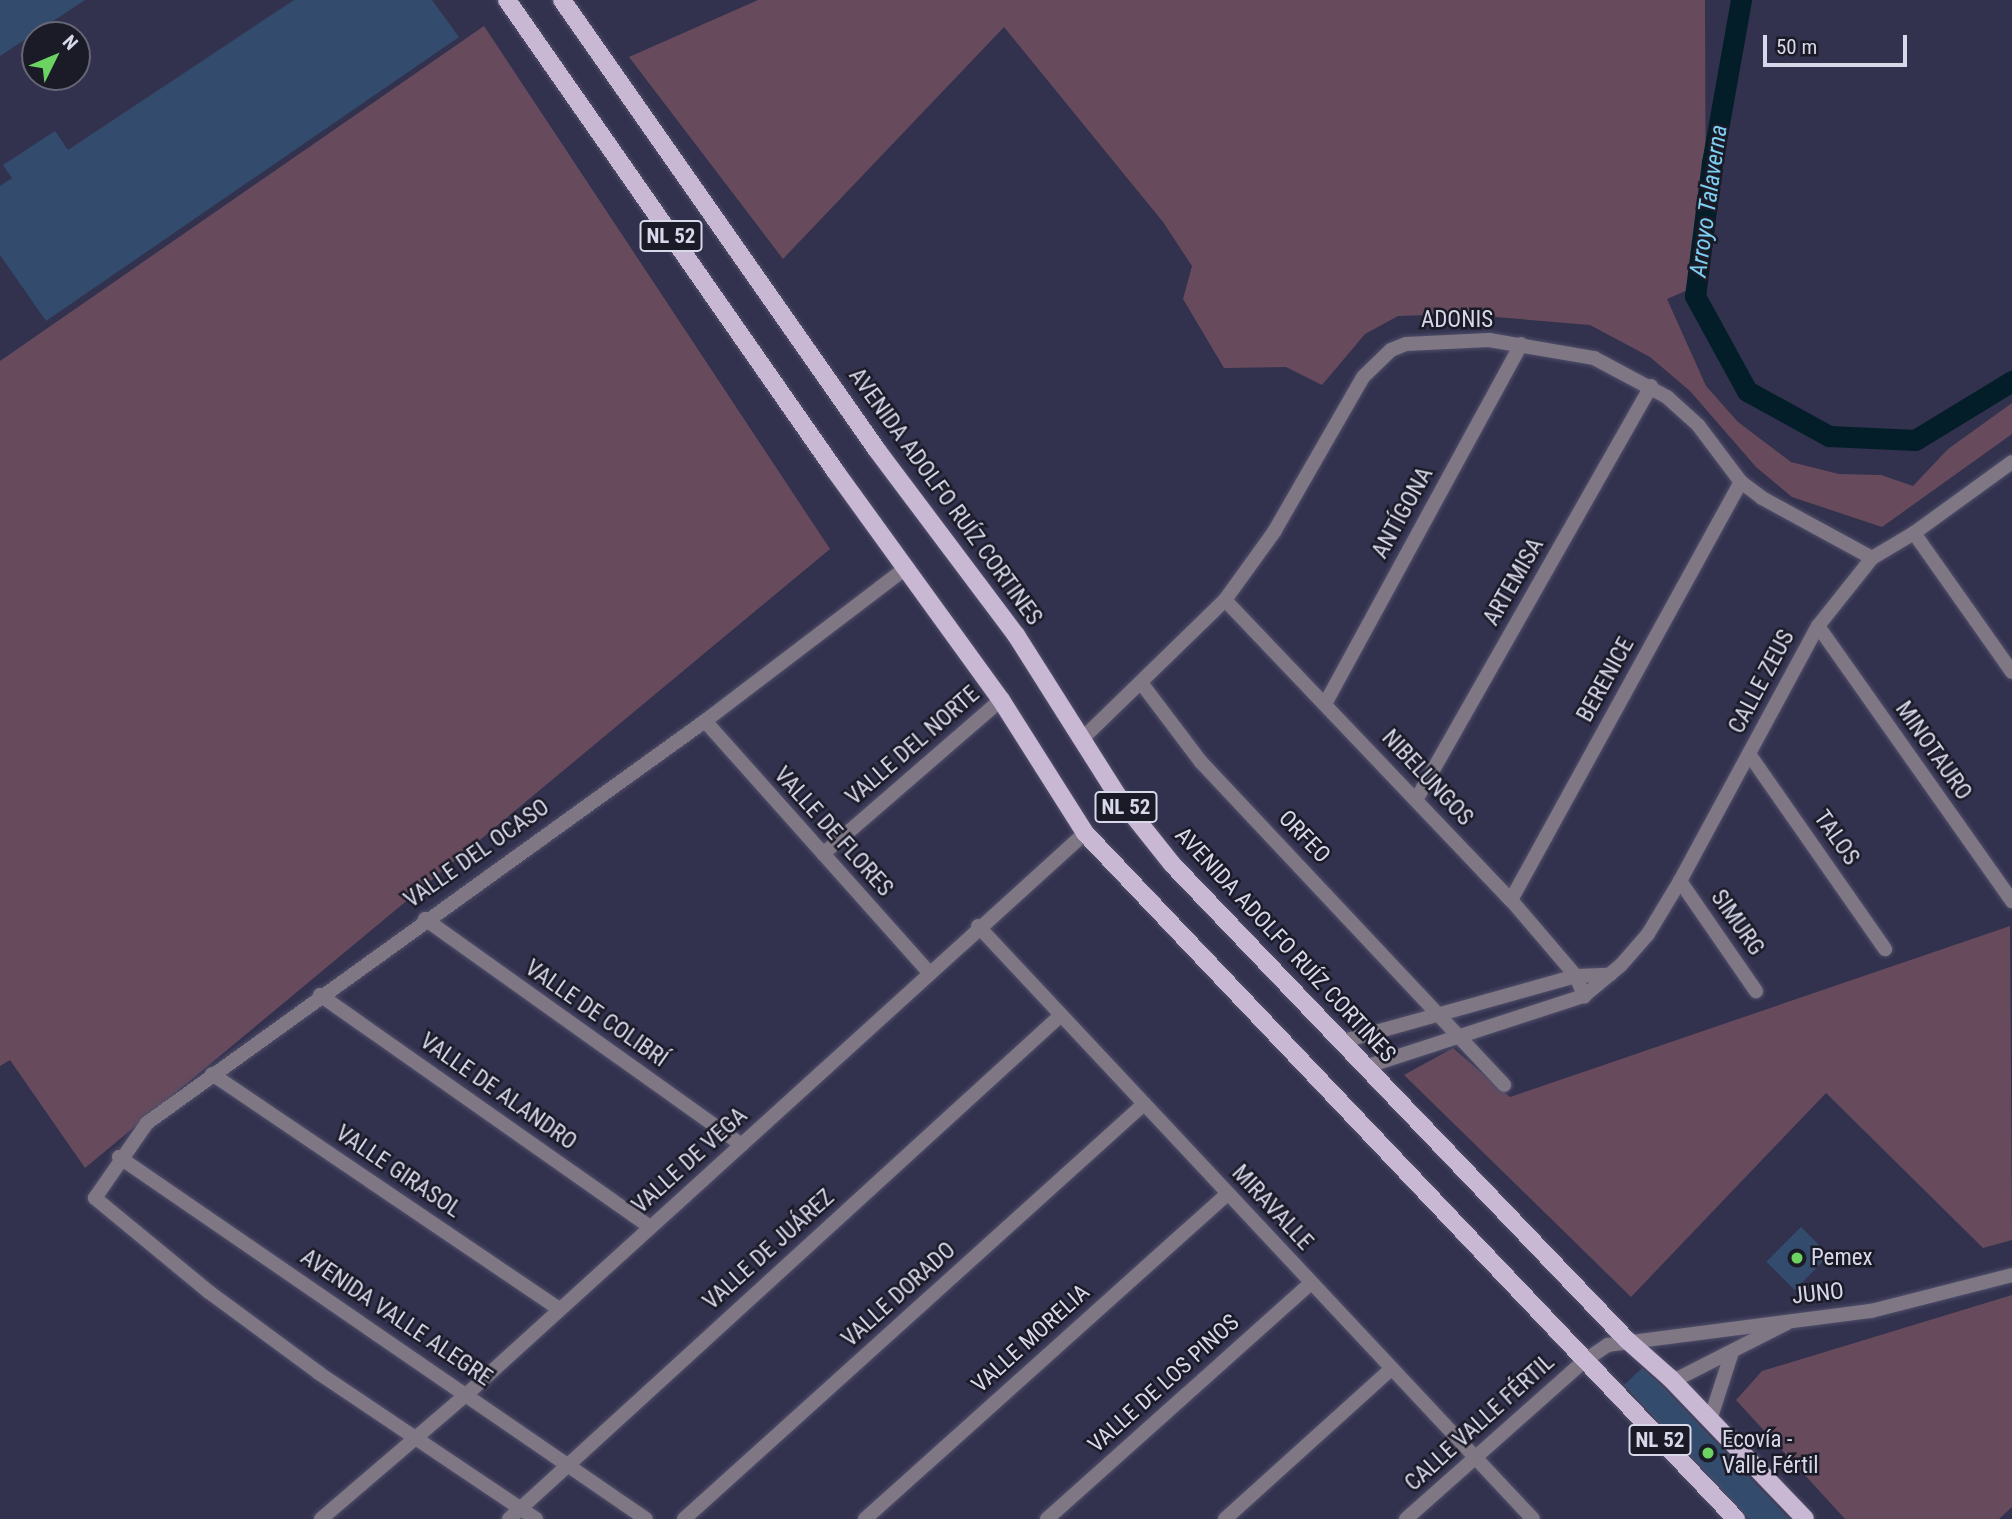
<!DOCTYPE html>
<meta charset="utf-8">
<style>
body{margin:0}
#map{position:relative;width:2012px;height:1519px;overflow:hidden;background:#32314e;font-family:"Roboto Condensed",sans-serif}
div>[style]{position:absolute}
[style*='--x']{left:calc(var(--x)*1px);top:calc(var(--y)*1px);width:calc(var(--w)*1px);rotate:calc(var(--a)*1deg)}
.green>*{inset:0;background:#674b5d}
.canal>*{height:21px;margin:-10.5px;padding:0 10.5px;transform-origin:10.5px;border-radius:10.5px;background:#031e28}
.building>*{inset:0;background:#334c6d;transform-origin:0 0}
.roads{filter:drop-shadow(0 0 2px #504f6a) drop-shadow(0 0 2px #504f6a)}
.street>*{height:14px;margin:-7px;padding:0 7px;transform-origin:7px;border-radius:7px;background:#7f7784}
.primary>*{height:18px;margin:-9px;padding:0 9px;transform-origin:9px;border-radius:9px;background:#c8b8d3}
.dots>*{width:19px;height:19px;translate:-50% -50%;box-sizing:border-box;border:4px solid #1b1b28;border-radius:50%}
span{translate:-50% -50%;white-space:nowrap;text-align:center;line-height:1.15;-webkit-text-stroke:5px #1b1b28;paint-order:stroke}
.shield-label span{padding:2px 5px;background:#1b1b28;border:2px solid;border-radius:5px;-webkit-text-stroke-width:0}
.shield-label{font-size:21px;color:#d7d8ea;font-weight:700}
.street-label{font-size:23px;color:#d7d8ea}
.poi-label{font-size:23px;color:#d7d8ea}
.left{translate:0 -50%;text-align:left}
.water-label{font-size:24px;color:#7dcff2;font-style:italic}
.north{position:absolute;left:21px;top:21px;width:70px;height:70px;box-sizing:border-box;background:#1b1b28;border:2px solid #666776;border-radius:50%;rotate:47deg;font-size:19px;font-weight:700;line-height:28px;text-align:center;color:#d7d8ea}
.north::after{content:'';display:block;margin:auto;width:24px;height:32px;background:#6cd362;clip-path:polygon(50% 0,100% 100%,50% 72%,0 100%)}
.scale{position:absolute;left:1763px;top:35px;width:144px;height:32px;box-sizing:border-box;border:4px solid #d7d8ea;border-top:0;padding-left:9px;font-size:21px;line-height:24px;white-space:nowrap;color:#d7d8ea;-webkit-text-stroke:5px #1b1b28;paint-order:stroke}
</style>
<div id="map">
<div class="green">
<div style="clip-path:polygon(758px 0,1705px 0,1706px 282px,1667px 299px,1706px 386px,1738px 422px,1791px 462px,1839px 474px,1881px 475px,1913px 486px,1948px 449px,2012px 403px,2012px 434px,1882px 527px,1792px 497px,1756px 467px,1690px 391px,1650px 357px,1590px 325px,1460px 314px,1398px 316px,1365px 334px,1322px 385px,1286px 367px,1224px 368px,1183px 299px,1192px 266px,1163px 222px,1004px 27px,783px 259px,629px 57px)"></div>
<div style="clip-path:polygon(484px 26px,830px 549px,85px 1168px,10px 1060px,0 1066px,0 361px)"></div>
<div style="clip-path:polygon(2010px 926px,2012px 1240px,1983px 1248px,1826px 1093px,1631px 1297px,1404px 1075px,1453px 1048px,1510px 1097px)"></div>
<div style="clip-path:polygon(2012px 1295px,2012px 1507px,1999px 1519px,1845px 1519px,1736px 1400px,1762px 1371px)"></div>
</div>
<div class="canal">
<div style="--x:1741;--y:0;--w:165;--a:100.1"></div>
<div style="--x:1712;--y:162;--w:135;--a:97.2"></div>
<div style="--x:1695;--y:296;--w:108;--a:61.3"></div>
<div style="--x:1747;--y:391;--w:94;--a:28.8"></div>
<div style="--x:1829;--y:436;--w:86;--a:2.7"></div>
<div style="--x:1915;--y:440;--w:114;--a:-31.3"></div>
</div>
<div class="building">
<div style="clip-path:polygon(0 0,85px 0,0 56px)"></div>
<div style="clip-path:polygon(294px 0,432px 0,459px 37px,46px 321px,0 255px,0 186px,12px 178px,3px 165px,55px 131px,68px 150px)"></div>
<div style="left:1801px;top:1227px;width:40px;height:49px;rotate:45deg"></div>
<div style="clip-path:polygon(1642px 1368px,1662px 1386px,1789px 1519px,1749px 1519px,1624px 1385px)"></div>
</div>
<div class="roads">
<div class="street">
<div style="--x:1914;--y:533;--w:170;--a:54.8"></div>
<div style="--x:1225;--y:600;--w:414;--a:46.4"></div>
<div style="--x:1511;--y:900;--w:100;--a:49.5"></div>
<div style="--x:1576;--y:976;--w:22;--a:68"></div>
<div style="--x:1818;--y:626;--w:337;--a:54.8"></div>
<div style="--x:1142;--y:684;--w:98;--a:52.9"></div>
<div style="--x:1201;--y:762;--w:443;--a:46.8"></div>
<div style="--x:1325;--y:704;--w:410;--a:-61.4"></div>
<div style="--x:705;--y:721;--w:336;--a:48.3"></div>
<div style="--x:1081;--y:740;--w:201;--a:-44.2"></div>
<div style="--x:1225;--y:600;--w:84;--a:-54.2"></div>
<div style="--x:1274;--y:532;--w:179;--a:-60.1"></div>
<div style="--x:1363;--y:377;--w:39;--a:-44"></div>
<div style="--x:1391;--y:350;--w:16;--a:-22"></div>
<div style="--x:1406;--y:344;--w:83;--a:-2.8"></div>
<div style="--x:1489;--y:340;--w:107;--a:9.7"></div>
<div style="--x:1594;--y:358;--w:83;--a:28.1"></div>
<div style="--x:1667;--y:397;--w:42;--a:42.1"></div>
<div style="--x:1698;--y:425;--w:71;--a:53"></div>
<div style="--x:1741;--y:482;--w:26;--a:37"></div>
<div style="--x:1762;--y:498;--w:125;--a:28.6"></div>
<div style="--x:1749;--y:754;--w:238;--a:55.1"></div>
<div style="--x:1416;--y:800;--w:476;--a:-60.4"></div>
<div style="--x:823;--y:854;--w:235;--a:-40.9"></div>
<div style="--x:1680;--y:881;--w:134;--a:55.4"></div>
<div style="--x:1511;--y:900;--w:477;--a:-61.2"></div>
<div style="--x:425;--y:919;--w:389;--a:35.5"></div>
<div style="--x:978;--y:926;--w:812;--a:46.9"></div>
<div style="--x:320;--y:995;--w:403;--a:35.1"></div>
<div style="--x:1340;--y:1042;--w:245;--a:-15.6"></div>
<div style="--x:1576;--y:976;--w:34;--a:-2"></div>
<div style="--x:1365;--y:1067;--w:230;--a:-18"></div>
<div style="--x:1584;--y:996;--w:48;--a:-40"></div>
<div style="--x:1621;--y:965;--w:41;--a:-48.9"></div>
<div style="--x:1648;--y:934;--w:62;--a:-58.9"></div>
<div style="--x:1680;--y:881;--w:290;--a:-61.6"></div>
<div style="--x:1818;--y:626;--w:87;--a:-51.5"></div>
<div style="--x:1872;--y:558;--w:49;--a:-30.8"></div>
<div style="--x:1914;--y:533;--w:121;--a:-35.9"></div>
<div style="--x:212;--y:1074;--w:419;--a:34.1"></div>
<div style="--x:119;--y:1157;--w:639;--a:34.49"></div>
<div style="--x:1673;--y:1381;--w:128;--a:-27"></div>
<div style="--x:1710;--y:1420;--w:68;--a:-72.1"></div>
<div style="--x:321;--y:1519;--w:192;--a:-40.6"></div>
<div style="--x:467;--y:1394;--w:835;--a:-42.23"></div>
<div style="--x:509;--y:1519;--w:747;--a:-42.4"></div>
<div style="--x:536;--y:1519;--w:262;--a:-146.1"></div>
<div style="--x:319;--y:1373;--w:137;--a:-143.6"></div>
<div style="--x:209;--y:1292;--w:148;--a:-140.5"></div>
<div style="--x:95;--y:1198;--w:91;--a:-55.3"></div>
<div style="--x:147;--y:1123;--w:688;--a:-35.77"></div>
<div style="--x:705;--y:721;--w:254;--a:-37.3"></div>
<div style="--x:684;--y:1519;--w:620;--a:-42.06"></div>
<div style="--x:865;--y:1519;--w:486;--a:-41.9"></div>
<div style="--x:1047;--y:1519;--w:354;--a:-41.8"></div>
<div style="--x:1225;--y:1519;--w:224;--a:-42.1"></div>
<div style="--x:1406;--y:1519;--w:238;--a:-41.6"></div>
<div style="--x:1584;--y:1361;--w:29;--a:-34"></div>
<div style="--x:1608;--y:1345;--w:265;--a:-7.4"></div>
<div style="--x:1871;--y:1311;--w:146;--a:-14.3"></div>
</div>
<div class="primary">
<div style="--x:507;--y:0;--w:575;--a:55.12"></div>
<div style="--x:836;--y:472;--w:281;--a:54.1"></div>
<div style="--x:1001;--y:700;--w:157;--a:57.7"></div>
<div style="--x:1085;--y:833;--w:946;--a:46.5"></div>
<div style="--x:562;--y:0;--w:549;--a:55.01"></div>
<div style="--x:877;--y:450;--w:231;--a:53.1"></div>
<div style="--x:1016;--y:635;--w:189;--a:57.7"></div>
<div style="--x:1117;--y:795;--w:88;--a:51.4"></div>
<div style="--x:1172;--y:864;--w:658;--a:46.29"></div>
<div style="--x:1627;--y:1340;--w:57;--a:41.5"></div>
<div style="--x:1670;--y:1378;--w:195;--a:46.2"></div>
</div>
</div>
<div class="dots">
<div style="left:1797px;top:1258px;background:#6cd362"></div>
<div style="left:1708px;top:1453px;background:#6cd362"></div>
</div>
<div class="shield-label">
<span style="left:671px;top:236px">NL 52</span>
<span style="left:1126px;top:807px">NL 52</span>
<span style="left:1660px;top:1440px">NL 52</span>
</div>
<div class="street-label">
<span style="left:1457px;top:320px">ADONIS</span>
<span style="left:945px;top:497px;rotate:54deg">AVENIDA ADOLFO RUÍZ CORTINES</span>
<span style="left:1403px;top:513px;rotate:-61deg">ANTÍGONA</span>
<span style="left:1514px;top:582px;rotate:-60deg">ARTEMISA</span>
<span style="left:1606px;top:680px;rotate:-61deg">BERENICE</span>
<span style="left:1762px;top:682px;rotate:-62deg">CALLE ZEUS</span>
<span style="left:913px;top:746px;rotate:-41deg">VALLE DEL NORTE</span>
<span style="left:1933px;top:751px;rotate:55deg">MINOTAURO</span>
<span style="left:1427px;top:778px;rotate:47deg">NIBELUNGOS</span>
<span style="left:833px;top:832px;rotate:48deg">VALLE DE FLORES</span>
<span style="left:1304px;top:837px;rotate:46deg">ORFEO</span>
<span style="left:1836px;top:838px;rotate:55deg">TALOS</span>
<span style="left:477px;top:854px;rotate:-35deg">VALLE DEL OCASO</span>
<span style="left:1737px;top:923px;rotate:55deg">SIMURG</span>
<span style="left:1285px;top:945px;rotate:47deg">AVENIDA ADOLFO RUÍZ CORTINES</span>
<span style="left:596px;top:1014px;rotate:35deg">VALLE DE COLIBRÍ</span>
<span style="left:498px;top:1092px;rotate:35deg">VALLE DE ALANDRO</span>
<span style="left:690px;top:1161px;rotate:-42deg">VALLE DE VEGA</span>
<span style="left:398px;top:1172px;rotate:34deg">VALLE GIRASOL</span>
<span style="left:1272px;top:1208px;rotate:47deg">MIRAVALLE</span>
<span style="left:769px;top:1250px;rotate:-42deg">VALLE DE JUÁREZ</span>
<span style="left:1818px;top:1294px;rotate:-6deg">JUNO</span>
<span style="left:899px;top:1295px;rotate:-42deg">VALLE DORADO</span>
<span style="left:396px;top:1318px;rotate:34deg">AVENIDA VALLE ALEGRE</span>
<span style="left:1031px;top:1339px;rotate:-42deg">VALLE MORELIA</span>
<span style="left:1164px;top:1384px;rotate:-42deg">VALLE DE LOS PINOS</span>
<span style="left:1480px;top:1423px;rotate:-42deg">CALLE VALLE FÉRTIL</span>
</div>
<div class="poi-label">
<span class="left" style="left:1811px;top:1258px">Pemex</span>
<span class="left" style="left:1722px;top:1453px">Ecovía -<br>Valle Fértil</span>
</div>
<div class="water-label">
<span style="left:1709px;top:201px;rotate:-82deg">Arroyo Talaverna</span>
</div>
<div class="north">N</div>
<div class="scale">50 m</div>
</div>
